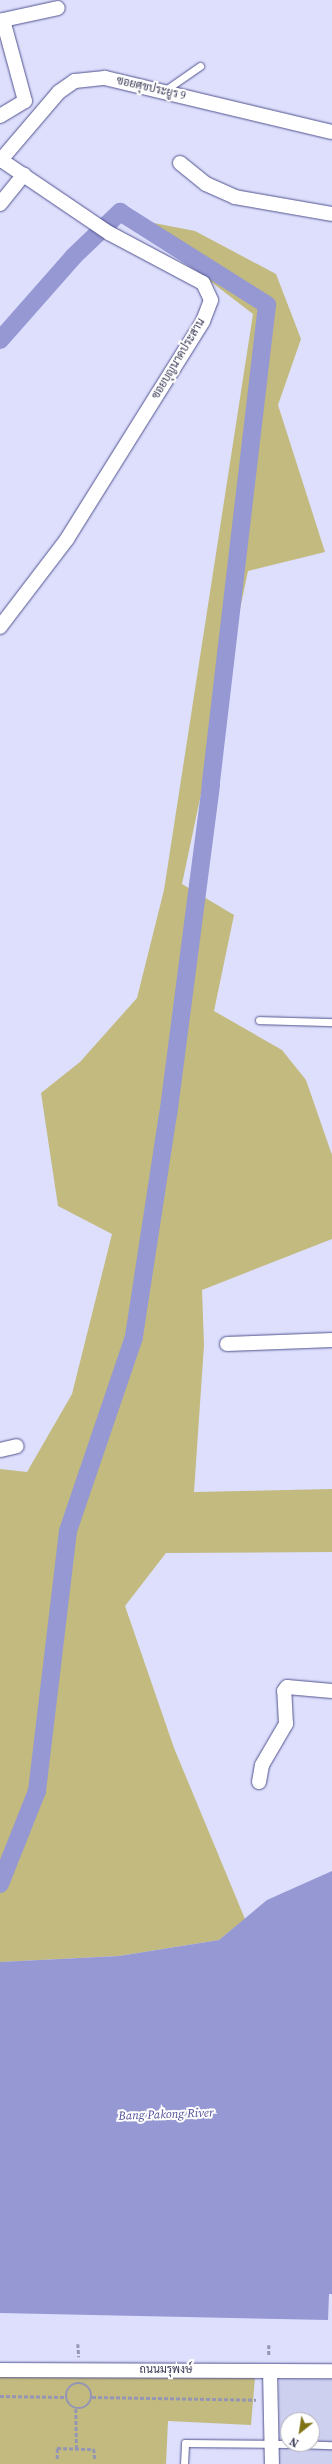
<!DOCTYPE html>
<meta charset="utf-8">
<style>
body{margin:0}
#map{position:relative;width:332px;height:2464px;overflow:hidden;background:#dddffc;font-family:"Source Serif 4",Sarabun,serif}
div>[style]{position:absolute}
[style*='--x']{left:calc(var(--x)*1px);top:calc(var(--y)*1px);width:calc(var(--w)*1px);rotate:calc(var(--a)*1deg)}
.built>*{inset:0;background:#ced0f0}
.green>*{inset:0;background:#c2ba7f}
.water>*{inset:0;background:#9598d2}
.canal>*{height:18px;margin:-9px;padding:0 9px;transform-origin:9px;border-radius:9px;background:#9598d2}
.path>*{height:2.5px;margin-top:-1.25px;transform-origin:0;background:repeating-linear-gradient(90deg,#9596b3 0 4px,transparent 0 6px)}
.path>.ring{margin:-1.25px;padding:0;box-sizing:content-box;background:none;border:2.5px solid #9596b3;border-radius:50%}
.roads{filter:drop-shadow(0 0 1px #525390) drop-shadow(0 0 1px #525390)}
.service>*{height:7px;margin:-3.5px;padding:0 3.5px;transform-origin:3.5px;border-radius:3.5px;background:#fff}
.minor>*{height:14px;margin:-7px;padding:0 7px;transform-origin:7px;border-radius:7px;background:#fff}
span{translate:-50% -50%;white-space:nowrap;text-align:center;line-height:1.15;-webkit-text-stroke:4px #fff;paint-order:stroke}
.street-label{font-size:11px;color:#373854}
.water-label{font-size:12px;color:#4e4d96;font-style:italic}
.north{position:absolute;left:280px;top:2412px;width:40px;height:40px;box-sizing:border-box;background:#fff;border:1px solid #afafbb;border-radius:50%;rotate:210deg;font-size:11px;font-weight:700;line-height:16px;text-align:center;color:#373854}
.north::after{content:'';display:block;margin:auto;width:14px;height:18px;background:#7e7214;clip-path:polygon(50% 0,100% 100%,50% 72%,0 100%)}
</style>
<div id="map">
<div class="built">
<div style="clip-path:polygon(evenodd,279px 2378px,332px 2378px,332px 2464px,279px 2464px,279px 2378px,288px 2420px,312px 2420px,312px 2444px,288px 2444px,288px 2420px)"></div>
</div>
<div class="green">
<div style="clip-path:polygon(128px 218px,195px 231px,276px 274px,301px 339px,278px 405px,325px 552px,248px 571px,182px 884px,234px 915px,214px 1011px,282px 1050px,306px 1080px,332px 1155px,332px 1239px,202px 1290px,204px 1345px,194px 1492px,332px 1489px,332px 1552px,166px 1553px,125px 1606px,174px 1748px,245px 1919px,219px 1940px,119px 1956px,0 1962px,0 1469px,27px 1472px,72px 1394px,112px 1234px,58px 1206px,41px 1093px,80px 1062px,137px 998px,164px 890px,253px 314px)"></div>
<div style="clip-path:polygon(0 2375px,255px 2377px,251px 2425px,168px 2421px,166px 2464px,0 2464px)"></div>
</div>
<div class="water">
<div style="clip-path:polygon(332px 1871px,332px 2294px,329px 2294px,328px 2320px,0 2313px,0 1962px,119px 1956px,219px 1940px,267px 1900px)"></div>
</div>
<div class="canal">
<div style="--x:0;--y:340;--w:112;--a:-48.6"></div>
<div style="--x:74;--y:256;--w:64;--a:-43.7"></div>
<div style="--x:120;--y:212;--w:174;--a:32.3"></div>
<div style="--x:267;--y:305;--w:483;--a:96.7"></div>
<div style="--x:211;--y:785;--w:332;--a:97.4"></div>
<div style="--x:168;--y:1114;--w:226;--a:98.7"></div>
<div style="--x:134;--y:1337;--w:205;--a:108.8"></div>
<div style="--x:68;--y:1531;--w:262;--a:96.8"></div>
<div style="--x:37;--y:1791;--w:100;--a:111.7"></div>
</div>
<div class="path">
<div style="--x:78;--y:2344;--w:13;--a:86"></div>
<div style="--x:269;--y:2345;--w:11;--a:90"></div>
<div class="ring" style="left:66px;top:2383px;width:23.5px;height:23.5px"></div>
<div style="--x:0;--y:2396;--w:66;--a:0.9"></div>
<div style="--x:92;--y:2397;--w:164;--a:1"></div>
<div style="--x:76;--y:2409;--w:39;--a:89"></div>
<div style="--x:57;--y:2459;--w:11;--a:-90"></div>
<div style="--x:57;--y:2448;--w:37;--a:2"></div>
<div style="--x:94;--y:2449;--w:11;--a:85"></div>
</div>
<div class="roads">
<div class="service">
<div style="--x:164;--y:91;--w:44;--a:-34.8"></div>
<div style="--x:259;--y:1020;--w:73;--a:1.6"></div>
<div style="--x:295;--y:2444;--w:37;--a:2"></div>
<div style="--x:184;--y:2464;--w:21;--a:-87"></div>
<div style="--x:185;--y:2443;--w:103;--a:0.6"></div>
</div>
<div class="minor">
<div style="--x:0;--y:116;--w:29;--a:-31"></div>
<div style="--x:25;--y:101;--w:84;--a:-105.2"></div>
<div style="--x:3;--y:20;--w:56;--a:-12.3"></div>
<div style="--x:0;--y:161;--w:91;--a:-49.5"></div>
<div style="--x:59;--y:92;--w:19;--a:-35"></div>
<div style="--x:75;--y:81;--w:30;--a:-6"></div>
<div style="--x:105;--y:78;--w:233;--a:13.4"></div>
<div style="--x:180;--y:163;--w:33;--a:39"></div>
<div style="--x:206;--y:184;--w:32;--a:24"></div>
<div style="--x:235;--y:197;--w:98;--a:9.9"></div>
<div style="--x:0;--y:204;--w:38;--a:-51"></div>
<div style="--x:0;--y:627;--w:111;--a:-52.7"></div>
<div style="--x:67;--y:539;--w:257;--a:-58"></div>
<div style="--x:203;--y:321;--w:22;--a:-69"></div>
<div style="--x:211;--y:300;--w:19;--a:-115"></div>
<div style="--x:203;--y:283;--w:106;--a:-152"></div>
<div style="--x:109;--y:233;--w:130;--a:-145.9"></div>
<div style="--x:227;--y:1344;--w:105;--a:-2.2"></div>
<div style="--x:0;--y:1450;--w:17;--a:-13"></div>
<div style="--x:259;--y:1782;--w:17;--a:-80"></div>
<div style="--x:262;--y:1765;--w:48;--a:-59.7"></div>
<div style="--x:286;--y:1724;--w:33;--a:-93"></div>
<div style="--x:284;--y:1691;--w:5;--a:-53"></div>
<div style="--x:287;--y:1687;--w:45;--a:5.1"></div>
<div style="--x:0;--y:2370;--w:332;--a:0.2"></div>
<div style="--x:270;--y:2371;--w:93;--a:88.8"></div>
</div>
</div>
<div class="street-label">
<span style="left:151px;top:89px;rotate:13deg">ซอยศุขประยูร 9</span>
<span style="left:179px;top:359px;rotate:-59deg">ซอยบุญนาคประสาน</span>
<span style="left:166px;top:2370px">ถนนมรุพงษ์</span>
</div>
<div class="water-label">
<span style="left:166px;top:2115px;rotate:-2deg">Bang Pakong River</span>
</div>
<div class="north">N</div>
</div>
